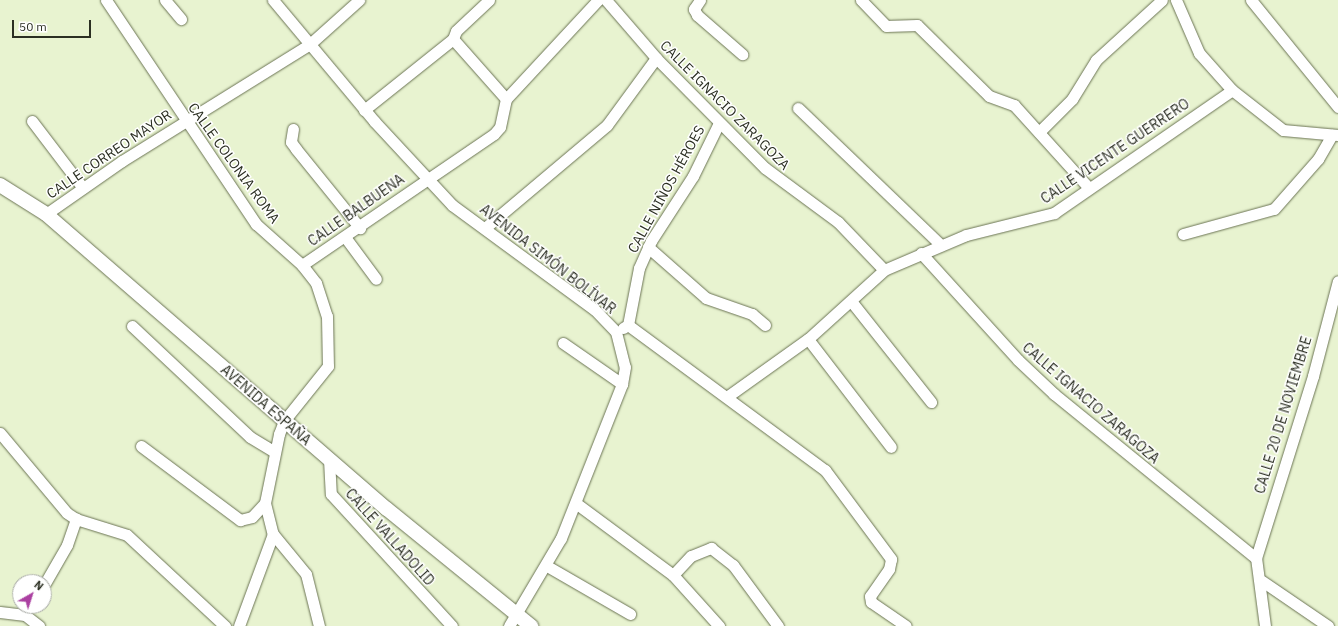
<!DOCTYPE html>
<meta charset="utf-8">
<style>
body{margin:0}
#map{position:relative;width:1338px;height:626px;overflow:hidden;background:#e8f3d0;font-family:"IBM Plex Sans",sans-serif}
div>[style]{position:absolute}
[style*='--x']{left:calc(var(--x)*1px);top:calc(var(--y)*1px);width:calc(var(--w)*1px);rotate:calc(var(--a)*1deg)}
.roads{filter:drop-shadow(0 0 1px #6b7454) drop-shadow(0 0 1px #6b7454)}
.minor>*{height:11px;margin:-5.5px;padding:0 5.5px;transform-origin:5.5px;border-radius:5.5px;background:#fff}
.tertiary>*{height:14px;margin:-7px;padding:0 7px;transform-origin:7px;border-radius:7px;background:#fff}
span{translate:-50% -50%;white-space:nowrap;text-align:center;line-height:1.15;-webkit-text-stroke:3px #fff;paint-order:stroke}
.street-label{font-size:14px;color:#2b2f22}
.north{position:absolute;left:12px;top:574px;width:40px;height:40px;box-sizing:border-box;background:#fff;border:1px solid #aaaca7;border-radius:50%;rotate:39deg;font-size:11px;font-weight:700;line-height:16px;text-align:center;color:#2b2f22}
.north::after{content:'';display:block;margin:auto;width:14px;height:18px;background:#ab40a1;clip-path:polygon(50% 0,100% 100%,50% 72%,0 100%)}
.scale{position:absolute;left:12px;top:20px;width:79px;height:18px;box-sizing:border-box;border:2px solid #2b2f22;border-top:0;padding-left:5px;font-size:12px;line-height:14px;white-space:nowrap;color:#2b2f22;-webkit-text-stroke:3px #fff;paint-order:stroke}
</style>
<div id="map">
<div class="roads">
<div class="minor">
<div style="--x:106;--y:0;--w:270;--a:56.2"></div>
<div style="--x:256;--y:224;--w:62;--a:41.7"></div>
<div style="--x:302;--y:265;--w:23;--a:52"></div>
<div style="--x:316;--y:283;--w:35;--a:72"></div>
<div style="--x:327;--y:316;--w:50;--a:88.9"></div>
<div style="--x:328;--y:366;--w:70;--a:128.7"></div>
<div style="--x:284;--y:421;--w:14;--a:111"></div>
<div style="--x:279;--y:434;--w:70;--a:101.5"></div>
<div style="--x:265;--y:503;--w:32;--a:76"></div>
<div style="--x:273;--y:534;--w:98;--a:110.3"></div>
<div style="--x:165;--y:0;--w:25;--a:50"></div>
<div style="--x:273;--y:0;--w:158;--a:50.1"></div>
<div style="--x:374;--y:121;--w:115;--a:47.1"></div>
<div style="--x:452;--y:205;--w:177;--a:36.3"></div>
<div style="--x:595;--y:310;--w:30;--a:46"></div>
<div style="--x:616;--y:332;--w:36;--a:76"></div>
<div style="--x:625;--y:367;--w:17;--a:100"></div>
<div style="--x:622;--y:384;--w:166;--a:111.6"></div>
<div style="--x:561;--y:538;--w:102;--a:120.6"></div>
<div style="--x:489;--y:0;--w:45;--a:136.8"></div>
<div style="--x:456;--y:31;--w:9;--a:111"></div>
<div style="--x:453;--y:39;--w:80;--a:48.5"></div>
<div style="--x:606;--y:0;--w:77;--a:49.2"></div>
<div style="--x:656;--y:58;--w:155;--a:45.3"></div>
<div style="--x:765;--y:168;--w:91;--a:36.5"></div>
<div style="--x:838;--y:222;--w:66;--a:46.2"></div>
<div style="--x:700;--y:0;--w:11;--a:124"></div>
<div style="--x:694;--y:9;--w:7;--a:63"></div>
<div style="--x:697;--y:15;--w:60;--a:40.9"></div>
<div style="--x:861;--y:0;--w:36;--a:46"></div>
<div style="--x:886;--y:26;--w:31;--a:-2"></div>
<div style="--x:917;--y:25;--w:101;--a:44.6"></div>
<div style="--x:989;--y:96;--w:27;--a:20"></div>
<div style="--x:1014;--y:105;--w:112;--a:47.9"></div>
<div style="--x:1176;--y:0;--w:58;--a:66.5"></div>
<div style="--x:1199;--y:53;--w:50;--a:48.3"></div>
<div style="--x:1232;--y:90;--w:65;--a:38.1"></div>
<div style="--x:1283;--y:130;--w:55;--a:5.2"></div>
<div style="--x:1251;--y:0;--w:138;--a:50.9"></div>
<div style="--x:798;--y:108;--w:198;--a:43.8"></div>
<div style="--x:364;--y:110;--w:114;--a:-38.6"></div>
<div style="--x:32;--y:121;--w:84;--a:52.7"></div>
<div style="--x:293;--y:129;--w:13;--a:99"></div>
<div style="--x:291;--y:142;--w:9;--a:54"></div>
<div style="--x:296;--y:149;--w:102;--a:51"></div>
<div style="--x:1039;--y:132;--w:47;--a:-45"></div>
<div style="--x:1072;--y:99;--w:46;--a:-58.4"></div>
<div style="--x:1096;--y:60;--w:89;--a:-42.3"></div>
<div style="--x:46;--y:214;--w:93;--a:-34.9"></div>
<div style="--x:122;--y:161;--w:221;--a:-31.9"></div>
<div style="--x:310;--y:44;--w:66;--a:-41.9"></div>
<div style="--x:486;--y:227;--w:158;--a:-40.1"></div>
<div style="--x:607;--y:125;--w:83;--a:-53.8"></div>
<div style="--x:1183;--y:234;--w:94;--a:-15.4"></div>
<div style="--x:1274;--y:209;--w:67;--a:-48.7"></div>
<div style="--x:1318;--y:159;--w:28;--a:-60"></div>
<div style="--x:345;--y:237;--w:52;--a:53.6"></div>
<div style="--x:648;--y:247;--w:77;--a:41.3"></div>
<div style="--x:706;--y:298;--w:49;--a:19.2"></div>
<div style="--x:752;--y:314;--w:17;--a:40"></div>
<div style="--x:921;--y:253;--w:144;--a:47.8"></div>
<div style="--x:1018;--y:360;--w:50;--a:43.4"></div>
<div style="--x:1054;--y:394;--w:260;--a:39.1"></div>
<div style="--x:302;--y:265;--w:232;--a:-34.3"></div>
<div style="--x:494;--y:134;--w:9;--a:-49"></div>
<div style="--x:500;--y:127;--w:29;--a:-78"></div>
<div style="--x:506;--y:99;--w:135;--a:-47.1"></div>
<div style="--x:851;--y:301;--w:129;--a:51.6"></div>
<div style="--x:628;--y:325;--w:245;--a:36.4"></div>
<div style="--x:825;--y:470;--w:111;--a:53.4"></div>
<div style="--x:891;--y:559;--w:10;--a:101"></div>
<div style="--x:889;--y:569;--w:33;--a:125"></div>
<div style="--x:870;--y:596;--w:6;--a:81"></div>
<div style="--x:871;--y:602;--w:42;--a:34.4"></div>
<div style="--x:132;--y:326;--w:162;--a:43.2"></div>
<div style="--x:250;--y:437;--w:29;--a:31"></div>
<div style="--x:623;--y:328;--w:6;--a:-31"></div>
<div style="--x:628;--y:325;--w:58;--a:-79.1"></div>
<div style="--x:639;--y:268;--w:30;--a:-66"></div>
<div style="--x:651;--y:241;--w:77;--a:-57.1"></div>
<div style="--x:693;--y:176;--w:59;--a:-63.9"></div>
<div style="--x:808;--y:339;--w:136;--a:52.5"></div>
<div style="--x:563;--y:343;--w:72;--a:34.8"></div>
<div style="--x:728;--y:396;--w:98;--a:-35.5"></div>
<div style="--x:808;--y:339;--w:103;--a:-42.2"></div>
<div style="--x:884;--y:270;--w:89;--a:-23.1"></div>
<div style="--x:966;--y:235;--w:91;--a:-14"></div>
<div style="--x:1054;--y:213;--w:216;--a:-34.6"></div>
<div style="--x:0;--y:433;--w:104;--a:50.1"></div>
<div style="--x:67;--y:513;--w:11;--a:34"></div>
<div style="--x:76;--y:519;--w:53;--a:17.4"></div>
<div style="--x:127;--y:535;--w:134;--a:42.9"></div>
<div style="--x:141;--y:446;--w:124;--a:36.8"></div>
<div style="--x:240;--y:520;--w:12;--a:-14"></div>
<div style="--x:252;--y:517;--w:19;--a:-47"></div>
<div style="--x:329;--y:459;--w:35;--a:87"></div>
<div style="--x:331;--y:494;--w:179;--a:47.5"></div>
<div style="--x:577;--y:504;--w:119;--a:36.5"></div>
<div style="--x:673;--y:575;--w:69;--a:48"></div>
<div style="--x:273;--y:534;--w:52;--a:50.5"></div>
<div style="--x:306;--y:574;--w:54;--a:76"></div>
<div style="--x:547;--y:566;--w:96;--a:30"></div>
<div style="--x:673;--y:575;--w:26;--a:-47"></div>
<div style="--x:691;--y:556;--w:22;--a:-22"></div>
<div style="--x:711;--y:548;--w:28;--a:38"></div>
<div style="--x:733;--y:565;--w:76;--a:53.6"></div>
<div style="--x:1262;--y:581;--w:80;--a:34.3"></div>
<div style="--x:44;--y:585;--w:46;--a:-60.1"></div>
<div style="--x:67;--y:545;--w:28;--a:-71"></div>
<div style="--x:0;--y:612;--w:25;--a:7"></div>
<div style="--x:25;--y:615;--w:18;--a:38"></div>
<div style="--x:1265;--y:626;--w:69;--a:-97.5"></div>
<div style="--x:1256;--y:558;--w:191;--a:-72.6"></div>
<div style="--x:1313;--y:376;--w:98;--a:-75.3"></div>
</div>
<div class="tertiary">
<div style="--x:0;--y:185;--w:54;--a:32.2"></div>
<div style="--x:46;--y:214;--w:451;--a:40.9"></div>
<div style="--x:387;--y:509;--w:186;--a:39.1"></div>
</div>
</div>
<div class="street-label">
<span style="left:725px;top:105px;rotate:45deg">CALLE IGNACIO ZARAGOZA</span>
<span style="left:1115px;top:151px;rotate:-34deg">CALLE VICENTE GUERRERO</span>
<span style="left:109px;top:154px;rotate:-34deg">CALLE CORREO MAYOR</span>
<span style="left:234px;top:163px;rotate:54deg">CALLE COLONIA ROMA</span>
<span style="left:666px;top:189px;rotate:-61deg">CALLE NIÑOS HÉROES</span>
<span style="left:356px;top:210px;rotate:-35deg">CALLE BALBUENA</span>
<span style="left:548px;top:259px;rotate:38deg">AVENIDA SIMÓN BOLÍVAR</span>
<span style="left:1091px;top:403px;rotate:41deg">CALLE IGNACIO ZARAGOZA</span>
<span style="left:266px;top:405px;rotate:41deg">AVENIDA ESPAÑA</span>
<span style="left:1283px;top:415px;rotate:-73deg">CALLE 20 DE NOVIEMBRE</span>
<span style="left:390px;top:537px;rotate:48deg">CALLE VALLADOLID</span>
</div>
<div class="north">N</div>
<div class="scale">50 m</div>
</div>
